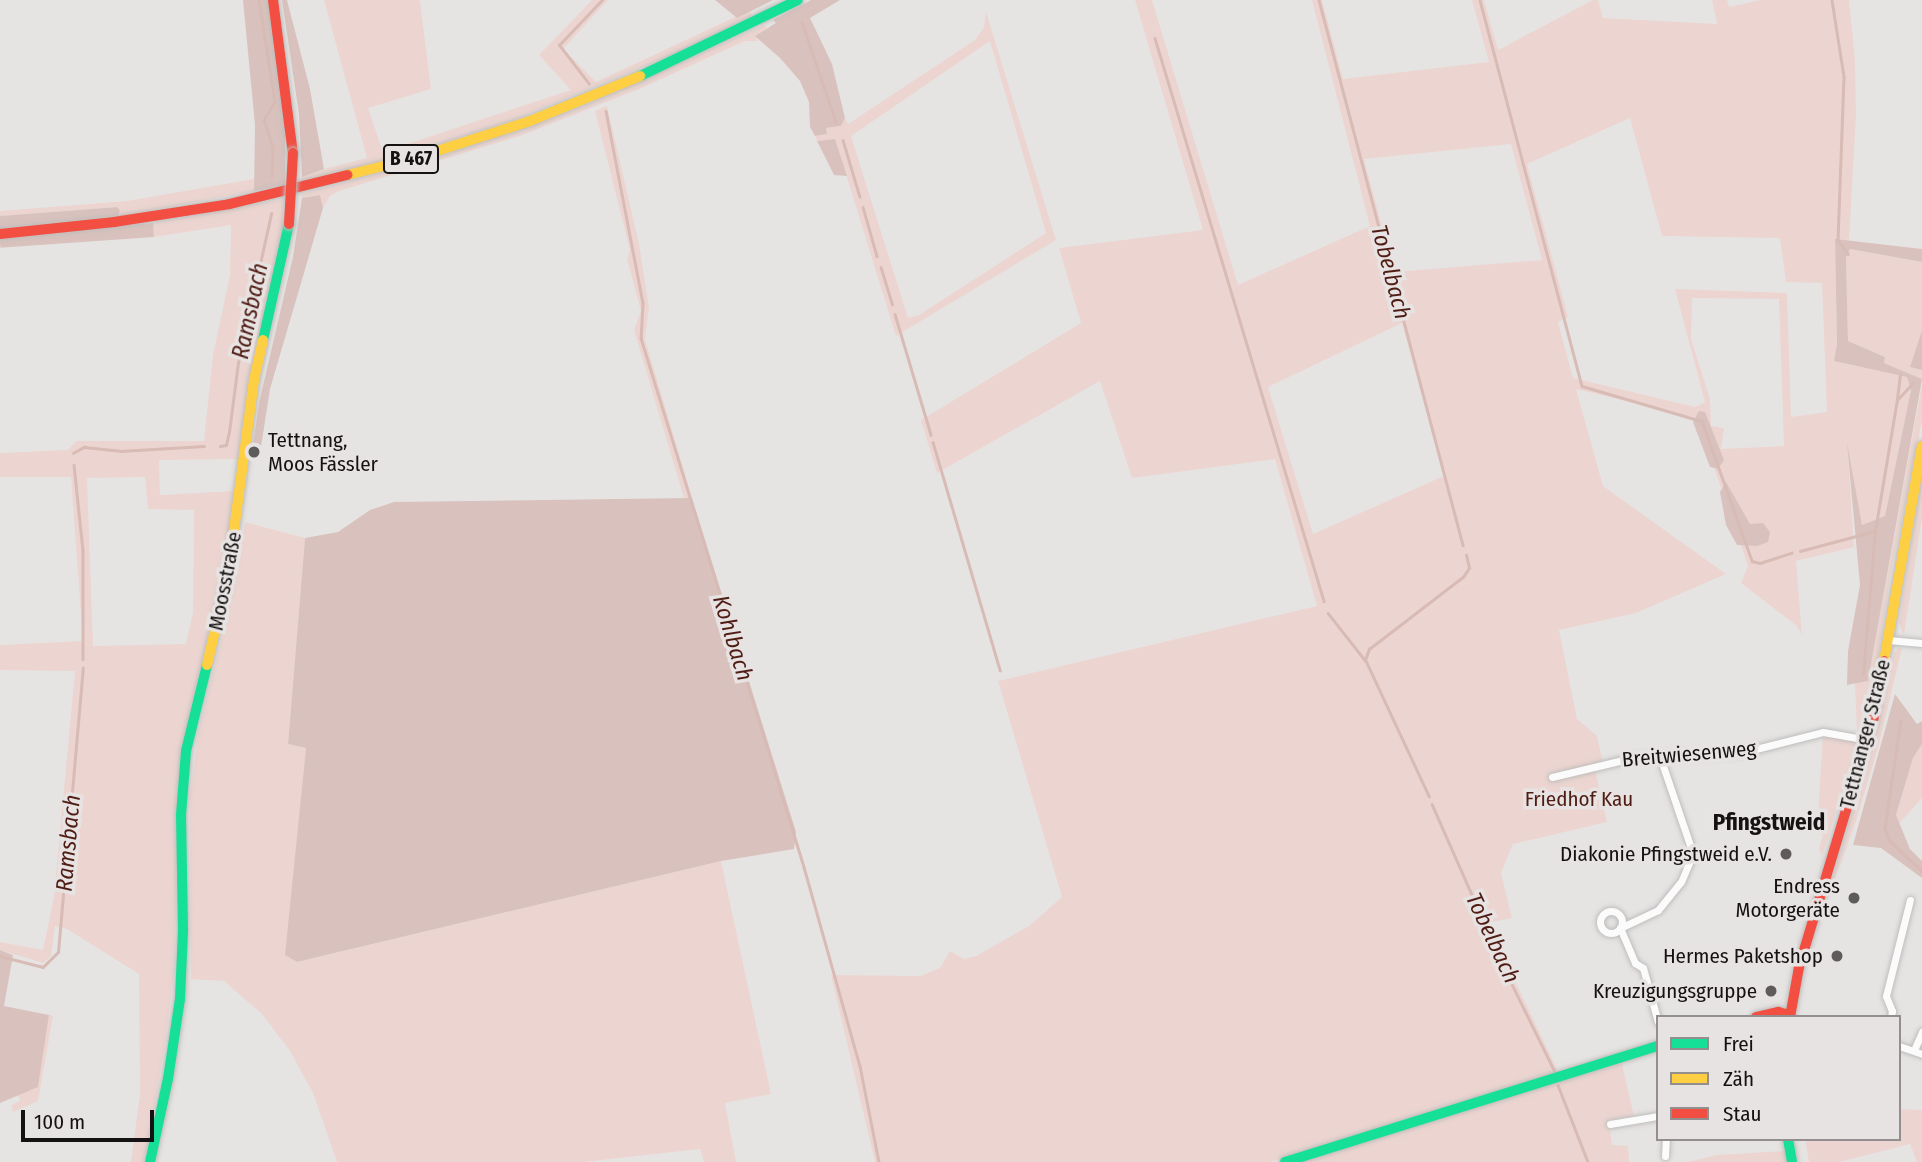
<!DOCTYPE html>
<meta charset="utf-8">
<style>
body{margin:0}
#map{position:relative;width:1922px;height:1162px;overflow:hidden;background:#e6e4e3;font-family:"Fira Sans Condensed",sans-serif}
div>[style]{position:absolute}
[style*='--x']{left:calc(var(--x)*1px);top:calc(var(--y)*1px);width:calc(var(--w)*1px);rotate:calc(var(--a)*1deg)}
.green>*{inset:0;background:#ecd5d0}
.forest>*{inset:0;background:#d9c2bd;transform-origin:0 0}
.stream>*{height:2.5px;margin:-1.25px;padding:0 1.25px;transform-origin:1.25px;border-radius:1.25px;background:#d8bbb5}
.roads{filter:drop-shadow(0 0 2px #bfbdbc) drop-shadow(0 0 2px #bfbdbc)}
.street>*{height:7px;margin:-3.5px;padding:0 3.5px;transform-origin:3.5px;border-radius:3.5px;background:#fbfbfb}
.street>.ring{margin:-3.5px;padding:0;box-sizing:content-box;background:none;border:7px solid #fbfbfb;border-radius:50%}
.fast>*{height:10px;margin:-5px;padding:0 5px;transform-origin:5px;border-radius:5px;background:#16e098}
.slow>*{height:10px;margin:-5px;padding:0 5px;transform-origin:5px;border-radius:5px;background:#ffcf43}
.jam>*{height:10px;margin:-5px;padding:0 5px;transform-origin:5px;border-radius:5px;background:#f24e42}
.bridges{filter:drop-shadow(0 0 2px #bfbdbc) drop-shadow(0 0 2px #bfbdbc)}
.jam-bridge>*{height:10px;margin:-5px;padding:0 5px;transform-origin:5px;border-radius:5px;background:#f24e42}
.dots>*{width:19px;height:19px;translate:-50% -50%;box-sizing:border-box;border:4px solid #e7e3e2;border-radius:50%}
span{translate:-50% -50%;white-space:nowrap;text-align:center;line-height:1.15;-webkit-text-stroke:7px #e7e3e2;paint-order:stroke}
.shield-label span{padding:2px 5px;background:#e7e3e2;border:2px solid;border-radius:5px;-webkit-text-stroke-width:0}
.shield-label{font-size:19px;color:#141212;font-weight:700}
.poi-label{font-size:21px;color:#141212}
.left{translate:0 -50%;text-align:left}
.right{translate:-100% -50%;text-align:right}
.street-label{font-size:21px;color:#141212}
.park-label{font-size:21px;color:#501d15}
.water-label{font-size:23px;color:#501d15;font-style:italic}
.neighbourhood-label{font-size:23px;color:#141212;font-weight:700}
.legend{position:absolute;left:1656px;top:1015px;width:245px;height:126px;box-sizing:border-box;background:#e7e3e2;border:2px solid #938f8f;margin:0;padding:9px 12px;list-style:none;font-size:21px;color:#141212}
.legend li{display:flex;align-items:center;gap:14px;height:35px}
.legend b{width:35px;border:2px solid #938f8f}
.scale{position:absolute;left:21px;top:1110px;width:133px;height:32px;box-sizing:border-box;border:4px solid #141212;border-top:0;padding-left:9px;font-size:21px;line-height:24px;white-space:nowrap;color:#141212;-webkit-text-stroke:5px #e7e3e2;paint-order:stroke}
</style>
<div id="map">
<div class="green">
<div style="clip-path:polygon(324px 0,420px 0,431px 89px,368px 108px,383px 152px,571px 90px,539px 55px,592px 0,608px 0,563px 49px,596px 82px,748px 11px,753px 15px,679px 52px,518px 118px,409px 154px,303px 182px,302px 177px,324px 169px,367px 158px)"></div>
<div style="clip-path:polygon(evenodd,1135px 0,1152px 0,1238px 285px,1370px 226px,1312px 0,1322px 0,1343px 79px,1489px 62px,1472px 0,1484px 0,1498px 50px,1593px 0,1598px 0,1603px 18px,1717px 24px,1712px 0,1727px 0,1729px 7px,1760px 0,1849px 0,1855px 60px,1856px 115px,1849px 241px,1835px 240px,1837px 344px,1834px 361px,1908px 377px,1911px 390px,1885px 516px,1862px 525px,1848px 453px,1854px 547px,1796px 561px,1802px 635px,1797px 626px,1741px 583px,1748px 566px,1697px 418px,1576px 389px,1603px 486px,1726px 574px,1636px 613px,1559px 630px,1577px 719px,1597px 736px,1603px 763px,1594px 766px,1607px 822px,1513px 844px,1501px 873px,1512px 918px,1487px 923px,1559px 1073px,1270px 1162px,875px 1162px,831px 975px,920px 976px,940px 968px,950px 951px,964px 959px,976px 956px,1029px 926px,1062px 897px,998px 681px,1317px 606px,1275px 459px,1132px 478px,1100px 381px,937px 473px,921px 420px,1081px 323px,1059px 248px,1203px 230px,1135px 0,1630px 118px,1662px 236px,1780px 238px,1786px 282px,1822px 283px,1827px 412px,1791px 417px,1787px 293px,1675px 289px,1705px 402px,1695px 407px,1573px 378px,1558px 322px,1568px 317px,1527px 164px,1630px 118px,1135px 0,1511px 144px,1542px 260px,1394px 272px,1364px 159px,1511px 144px,1135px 0,1692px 298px,1779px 299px,1784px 446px,1721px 449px,1724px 428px,1711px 426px,1710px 399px,1691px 339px,1692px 298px,1135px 0,1402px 323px,1444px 476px,1313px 534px,1268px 387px,1402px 323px)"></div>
<div style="clip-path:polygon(evenodd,986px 12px,1056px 240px,896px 336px,835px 139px,817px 141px,815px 136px,827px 134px,826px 128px,841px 126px,845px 118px,848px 124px,975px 40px,984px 27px,986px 12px,990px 41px,1046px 233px,919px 315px,908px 318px,851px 136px,990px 41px)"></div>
<div style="clip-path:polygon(764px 25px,767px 28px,756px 36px,758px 41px,745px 41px,639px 89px,522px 135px,339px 191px,330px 196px,323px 208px,320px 195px,302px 198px,302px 194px,436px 158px,575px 110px)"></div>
<div style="clip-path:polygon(607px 106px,639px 244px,649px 308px,645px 339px,692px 498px,684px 498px,634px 330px,641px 311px,627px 259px,630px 250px,595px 111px)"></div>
<div style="clip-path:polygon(254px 179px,254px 191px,118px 216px,120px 210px,117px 207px,0 216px,0 211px,127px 201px)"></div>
<div style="clip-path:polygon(evenodd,284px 199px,282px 230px,252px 367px,238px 459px,159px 460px,160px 495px,235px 491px,225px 571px,194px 695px,179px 777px,174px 972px,165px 1045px,147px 1148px,143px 1162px,131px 1162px,140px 1094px,139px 974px,67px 929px,55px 926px,51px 956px,43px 963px,0 950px,0 942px,43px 950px,54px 897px,75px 671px,0 670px,0 645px,83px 641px,71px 477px,0 477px,0 453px,68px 450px,76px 441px,204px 441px,213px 355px,230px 275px,231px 225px,154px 237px,153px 223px,284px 199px,145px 477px,148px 509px,194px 510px,193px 612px,186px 644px,93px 646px,87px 478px,145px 477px)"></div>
<div style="clip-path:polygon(1850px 249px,1922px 262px,1922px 330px,1910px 367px,1922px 370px,1922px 379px,1884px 363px,1885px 357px,1848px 341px,1846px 258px)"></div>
<div style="clip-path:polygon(1922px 384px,1922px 421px,1891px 572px,1876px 669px,1864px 729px,1857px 732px,1855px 683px,1868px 681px)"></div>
<div style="clip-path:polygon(1922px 475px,1922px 518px,1904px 635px,1899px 623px)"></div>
<div style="clip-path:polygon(245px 522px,305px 538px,288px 744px,306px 748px,286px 955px,298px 962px,721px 861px,771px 1094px,725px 1103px,736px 1162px,704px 1162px,700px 1149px,584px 1162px,337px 1162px,313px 1093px,290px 1051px,262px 1014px,224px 981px,191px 979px,190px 796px,198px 734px,238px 571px)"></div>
<div style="clip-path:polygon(1898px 648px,1902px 648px,1878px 748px,1855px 824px,1820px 920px,1879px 721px,1894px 653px)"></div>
<div style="clip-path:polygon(1823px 732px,1857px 737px,1858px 744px,1822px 856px,1819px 848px,1823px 835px,1817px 832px)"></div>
<div style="clip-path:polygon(1922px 744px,1922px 798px,1898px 825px,1896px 815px,1913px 758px)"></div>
<div style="clip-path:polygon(49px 1015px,53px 1016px,38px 1101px,13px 1112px,11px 1105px,20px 1101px,18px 1095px,38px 1086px)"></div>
<div style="clip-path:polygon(1621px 1060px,1634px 1116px,1609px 1120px,1612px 1145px,1628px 1146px,1629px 1162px,1296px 1162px)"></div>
<div style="clip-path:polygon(1899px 1109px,1922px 1110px,1922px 1162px,1917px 1162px,1910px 1144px,1839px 1162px,1809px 1162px,1805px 1139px,1899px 1139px)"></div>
<div style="clip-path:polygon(1785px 1151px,1787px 1162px,1687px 1162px,1717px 1155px)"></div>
</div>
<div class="forest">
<div style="clip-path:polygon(243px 0,268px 0,285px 123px,285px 185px,254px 191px,255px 125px)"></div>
<div style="clip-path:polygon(282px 0,287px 0,310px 89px,324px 169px,302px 177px,299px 114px)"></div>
<div style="clip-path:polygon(715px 0,773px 0,737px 18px)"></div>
<div style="clip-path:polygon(811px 0,840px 0,810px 18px,832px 64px,845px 118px,841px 126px,826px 128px,827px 134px,815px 136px,810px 127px,809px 102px,800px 81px,780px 58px,755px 36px,776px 23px,773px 20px)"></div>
<div style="clip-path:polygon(835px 139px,847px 176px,834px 175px,817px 141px)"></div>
<div style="clip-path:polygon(320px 195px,323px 208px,270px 389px,261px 447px,255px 454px,252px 452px,259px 403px,293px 257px,302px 198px)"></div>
<div style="clip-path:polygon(117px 207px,120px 210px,118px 216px,0 229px,0 216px)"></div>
<div style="left:153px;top:223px;width:14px;height:154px;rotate:86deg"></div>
<div style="clip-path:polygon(1835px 239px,1922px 249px,1922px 262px,1850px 249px,1846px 258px,1848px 341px,1885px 357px,1884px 363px,1922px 379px,1868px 681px,1847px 685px,1848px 651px,1860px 585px,1847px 443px,1862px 525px,1885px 516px,1911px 390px,1907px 377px,1834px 361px,1837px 344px)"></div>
<div style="clip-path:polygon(1922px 330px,1922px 370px,1910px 367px)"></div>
<div style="clip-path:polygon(1699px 411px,1705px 412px,1724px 460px,1718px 469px,1710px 467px,1693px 422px)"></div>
<div style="clip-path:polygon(1726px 482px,1750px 524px,1763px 523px,1770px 532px,1768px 542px,1757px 546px,1737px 545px,1726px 525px,1720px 492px)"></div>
<div style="clip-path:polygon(692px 498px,796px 832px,794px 849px,721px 861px,297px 962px,285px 955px,306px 748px,288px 744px,305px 538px,338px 532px,370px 510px,394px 502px)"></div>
<div style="clip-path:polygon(1895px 694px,1917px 724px,1922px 721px,1922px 744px,1913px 758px,1896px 815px,1910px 849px,1922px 861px,1922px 878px,1881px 848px,1853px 845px)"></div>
<div style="clip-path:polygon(0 950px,13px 955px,4px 1006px,49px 1015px,38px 1087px,0 1103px)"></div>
</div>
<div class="stream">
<div style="--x:259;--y:0;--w:103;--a:81.1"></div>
<div style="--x:275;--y:102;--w:21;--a:121"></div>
<div style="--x:264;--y:120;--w:29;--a:72"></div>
<div style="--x:273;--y:148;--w:28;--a:92"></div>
<div style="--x:1319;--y:0;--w:564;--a:75.2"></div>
<div style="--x:1480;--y:0;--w:399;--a:75.2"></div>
<div style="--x:1582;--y:386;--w:125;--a:16.3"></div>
<div style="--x:1702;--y:421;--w:149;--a:70.3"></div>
<div style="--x:1752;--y:561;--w:8;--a:14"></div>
<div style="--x:1760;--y:563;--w:33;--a:-18"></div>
<div style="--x:1832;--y:0;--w:78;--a:81.1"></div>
<div style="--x:1844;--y:77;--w:163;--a:92.1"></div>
<div style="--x:1838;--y:240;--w:17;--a:54"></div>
<div style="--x:802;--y:22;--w:106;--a:71.2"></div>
<div style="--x:1155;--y:38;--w:588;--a:73.29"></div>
<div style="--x:589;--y:84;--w:49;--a:-127.6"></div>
<div style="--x:559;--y:45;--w:62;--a:-46.3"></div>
<div style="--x:606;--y:111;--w:196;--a:79.1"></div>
<div style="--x:643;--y:303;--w:35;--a:93"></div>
<div style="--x:641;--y:338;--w:554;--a:72.87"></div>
<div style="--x:804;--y:867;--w:207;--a:74.3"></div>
<div style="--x:860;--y:1066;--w:98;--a:78.8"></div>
<div style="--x:843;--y:140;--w:59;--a:73.4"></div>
<div style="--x:863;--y:207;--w:51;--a:74.1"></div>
<div style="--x:881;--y:267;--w:39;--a:73"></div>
<div style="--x:895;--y:314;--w:126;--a:73.4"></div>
<div style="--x:1897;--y:399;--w:24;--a:-83"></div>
<div style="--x:933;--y:442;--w:238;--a:73.6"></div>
<div style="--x:220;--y:446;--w:6;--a:-9"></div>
<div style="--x:226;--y:445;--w:13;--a:-77"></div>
<div style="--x:229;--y:432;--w:70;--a:-82.6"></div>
<div style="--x:238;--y:363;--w:153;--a:-77.5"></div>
<div style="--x:73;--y:453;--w:13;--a:-29"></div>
<div style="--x:84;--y:447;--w:36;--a:6"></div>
<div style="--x:120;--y:451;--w:84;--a:-3.4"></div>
<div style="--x:74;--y:465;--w:85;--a:84"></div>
<div style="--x:83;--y:550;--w:109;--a:90"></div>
<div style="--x:1800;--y:551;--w:78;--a:-14.9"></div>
<div style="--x:1328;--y:613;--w:60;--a:51.8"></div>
<div style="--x:1863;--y:674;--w:144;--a:-85.2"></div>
<div style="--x:1875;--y:531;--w:133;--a:-80.5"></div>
<div style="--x:1897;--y:400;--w:23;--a:-47"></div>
<div style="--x:1901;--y:720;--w:109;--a:98.4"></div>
<div style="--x:1885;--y:828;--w:14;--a:69"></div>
<div style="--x:1890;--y:841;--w:44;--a:43.2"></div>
<div style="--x:1429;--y:797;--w:151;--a:-115"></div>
<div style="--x:1365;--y:660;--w:12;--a:-70"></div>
<div style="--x:1369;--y:649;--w:118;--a:-37.5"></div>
<div style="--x:1463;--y:577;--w:11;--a:-56"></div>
<div style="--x:1469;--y:568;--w:13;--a:-103"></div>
<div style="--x:1432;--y:804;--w:188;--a:66.2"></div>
<div style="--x:1508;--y:976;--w:107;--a:63.9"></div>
<div style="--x:0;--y:956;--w:44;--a:14.3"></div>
<div style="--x:43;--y:967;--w:21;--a:-45"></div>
<div style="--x:58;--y:952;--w:285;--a:-85"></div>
<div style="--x:1558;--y:1085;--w:83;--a:68.7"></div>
</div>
<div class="roads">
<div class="street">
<div style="--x:1888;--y:640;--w:34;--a:5"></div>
<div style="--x:1552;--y:777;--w:82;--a:-13.4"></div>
<div style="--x:1632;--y:758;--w:112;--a:-3.1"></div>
<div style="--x:1744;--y:752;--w:81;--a:-14.2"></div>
<div style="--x:1823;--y:732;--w:46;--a:10.1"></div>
<div class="ring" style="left:1600px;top:911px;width:15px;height:15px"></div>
<div style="--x:1891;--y:1017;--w:6;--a:-81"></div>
<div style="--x:1892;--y:1011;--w:16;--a:-112"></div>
<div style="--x:1886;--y:996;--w:99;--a:-76"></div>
<div style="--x:1658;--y:1022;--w:56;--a:-105.5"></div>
<div style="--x:1643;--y:968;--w:9;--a:-148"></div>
<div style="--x:1635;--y:963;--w:38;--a:-113"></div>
<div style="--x:1620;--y:928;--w:42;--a:-25.3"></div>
<div style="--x:1658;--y:910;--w:36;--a:-51"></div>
<div style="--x:1681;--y:882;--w:25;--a:-67"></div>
<div style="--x:1691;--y:859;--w:8;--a:-83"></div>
<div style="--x:1692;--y:851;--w:99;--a:-108.8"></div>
<div style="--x:1899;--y:1046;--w:24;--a:19"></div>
<div style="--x:1914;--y:1050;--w:20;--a:-66"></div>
<div style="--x:1610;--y:1124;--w:49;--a:-9.5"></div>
<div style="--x:1665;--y:1156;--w:17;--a:-87"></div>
</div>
<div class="fast">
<div style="--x:640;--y:76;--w:175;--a:-25.7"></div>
<div style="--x:263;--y:340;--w:119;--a:-77.4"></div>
<div style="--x:1788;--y:1139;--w:23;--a:80"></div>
<div style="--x:150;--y:1162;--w:85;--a:-77.8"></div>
<div style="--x:168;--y:1079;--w:81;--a:-81.5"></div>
<div style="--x:180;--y:999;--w:69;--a:-87.5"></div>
<div style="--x:183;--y:930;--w:115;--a:-91"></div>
<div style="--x:181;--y:815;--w:64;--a:-85.5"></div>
<div style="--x:186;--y:751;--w:89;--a:-76.3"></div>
<div style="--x:1285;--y:1162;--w:391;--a:-17.3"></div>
</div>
<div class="slow">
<div style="--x:347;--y:175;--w:67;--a:-13.8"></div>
<div style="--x:412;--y:159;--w:124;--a:-17.9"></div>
<div style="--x:530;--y:121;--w:119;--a:-22.2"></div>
<div style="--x:1884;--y:661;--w:218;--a:-80"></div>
<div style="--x:207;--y:665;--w:92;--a:-76.9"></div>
<div style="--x:228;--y:575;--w:197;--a:-82.4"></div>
<div style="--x:254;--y:380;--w:41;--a:-77.3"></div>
</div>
<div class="jam">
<div style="--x:273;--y:0;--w:154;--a:82.6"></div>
<div style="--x:0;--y:234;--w:115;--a:-6"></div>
<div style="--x:114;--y:222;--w:117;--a:-8.8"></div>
<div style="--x:230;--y:204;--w:121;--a:-13.9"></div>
<div style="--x:1756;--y:1017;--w:23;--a:-13"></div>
<div style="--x:1778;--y:1012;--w:12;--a:14"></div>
<div style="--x:1790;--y:1017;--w:51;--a:-79.8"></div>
<div style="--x:1799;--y:967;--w:257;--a:-73.3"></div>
<div style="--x:1873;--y:721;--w:61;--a:-79.6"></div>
</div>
</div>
<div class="bridges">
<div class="jam-bridge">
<div style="--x:289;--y:224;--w:71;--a:-86.8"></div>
</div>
</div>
<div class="dots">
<div style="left:254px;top:452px;background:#5e5c5b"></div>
<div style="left:1786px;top:854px;background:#5e5c5b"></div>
<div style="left:1854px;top:898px;background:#5e5c5b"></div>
<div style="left:1837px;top:956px;background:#5e5c5b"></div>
<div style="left:1771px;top:991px;background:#5e5c5b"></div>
</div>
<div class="shield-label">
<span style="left:411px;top:159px">B 467</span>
</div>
<div class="poi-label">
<span class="left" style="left:268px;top:452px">Tettnang,<br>Moos Fässler</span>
<span class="right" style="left:1772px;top:854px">Diakonie Pfingstweid e.V.</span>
<span class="right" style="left:1840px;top:898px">Endress<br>Motorgeräte</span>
<span class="right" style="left:1823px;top:956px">Hermes Paketshop</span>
<span class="right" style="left:1757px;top:991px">Kreuzigungsgruppe</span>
</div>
<div class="street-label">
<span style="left:225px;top:581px;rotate:-79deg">Moosstraße</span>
<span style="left:1865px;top:734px;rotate:-76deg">Tettnanger Straße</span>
<span style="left:1689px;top:754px;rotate:-5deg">Breitwiesenweg</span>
</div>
<div class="park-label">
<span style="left:1579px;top:799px">Friedhof Kau</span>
</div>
<div class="water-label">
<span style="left:1391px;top:272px;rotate:75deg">Tobelbach</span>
<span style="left:250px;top:311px;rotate:-78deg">Ramsbach</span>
<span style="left:733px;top:638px;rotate:73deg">Kohlbach</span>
<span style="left:68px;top:843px;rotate:-85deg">Ramsbach</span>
<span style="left:1493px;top:938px;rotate:65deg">Tobelbach</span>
</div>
<div class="neighbourhood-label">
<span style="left:1769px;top:822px">Pfingstweid</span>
</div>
<ul class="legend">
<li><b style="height:9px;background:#16e098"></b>Frei</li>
<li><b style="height:9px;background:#ffcf43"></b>Zäh</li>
<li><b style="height:9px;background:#f24e42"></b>Stau</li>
</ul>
<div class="scale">100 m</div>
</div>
